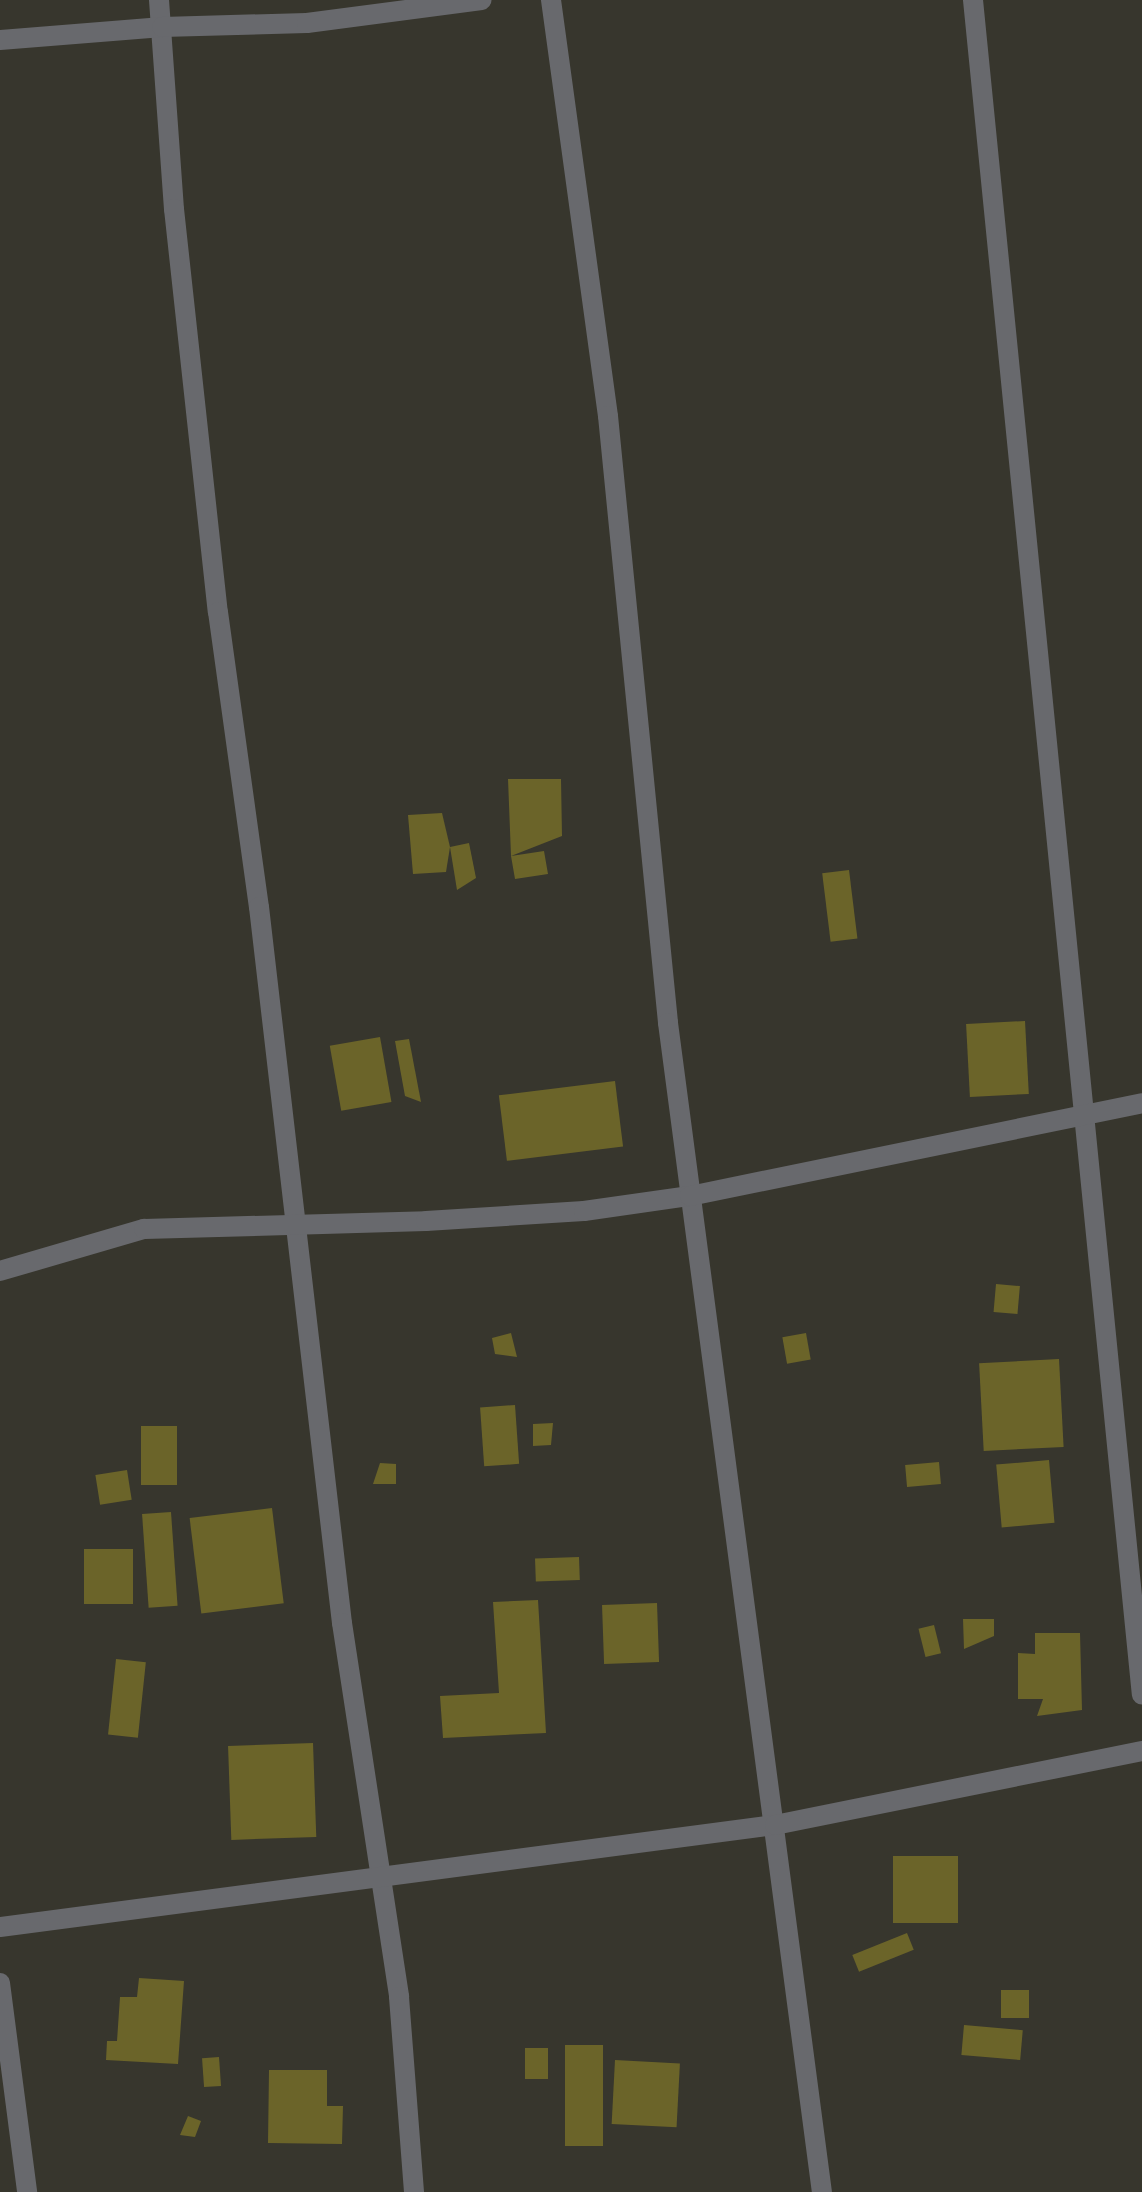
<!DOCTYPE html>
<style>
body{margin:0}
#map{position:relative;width:1142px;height:2192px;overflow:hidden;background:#37362d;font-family:"Nunito Sans",sans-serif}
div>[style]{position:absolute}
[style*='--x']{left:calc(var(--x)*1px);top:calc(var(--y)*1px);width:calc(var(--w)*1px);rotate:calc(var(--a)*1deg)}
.building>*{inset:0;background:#6b6429;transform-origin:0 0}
.street>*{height:20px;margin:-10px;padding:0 10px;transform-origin:10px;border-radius:10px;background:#68696d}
span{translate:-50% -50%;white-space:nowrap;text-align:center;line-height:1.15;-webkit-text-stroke:6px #1d1d19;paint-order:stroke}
</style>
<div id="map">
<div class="building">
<div style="clip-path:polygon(508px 779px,561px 779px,562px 836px,511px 856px,544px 851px,548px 874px,515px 879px,511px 856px)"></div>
<div style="clip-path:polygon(442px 813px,450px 847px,446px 872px,413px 874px,408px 815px)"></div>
<div style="clip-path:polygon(469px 843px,476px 878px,457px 890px,450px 847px)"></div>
<div style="left:849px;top:870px;width:69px;height:27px;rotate:83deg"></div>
<div style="left:1025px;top:1021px;width:73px;height:59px;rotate:87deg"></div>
<div style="left:380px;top:1037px;width:66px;height:51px;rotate:80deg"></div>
<div style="clip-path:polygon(409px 1039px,421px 1102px,405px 1096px,395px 1041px)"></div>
<div style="left:615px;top:1081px;width:66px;height:117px;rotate:83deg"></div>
<div style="left:996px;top:1284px;width:24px;height:28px;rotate:5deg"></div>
<div style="clip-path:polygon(511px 1333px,517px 1357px,495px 1354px,492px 1338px)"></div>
<div style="left:806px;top:1333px;width:27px;height:24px;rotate:80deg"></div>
<div style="left:1059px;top:1359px;width:88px;height:80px;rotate:87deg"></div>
<div style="left:515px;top:1405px;width:59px;height:35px;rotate:86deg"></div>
<div style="clip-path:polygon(553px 1423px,551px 1445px,533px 1446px,533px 1424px)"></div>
<div style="left:141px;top:1426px;width:36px;height:59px"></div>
<div style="left:1049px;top:1460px;width:63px;height:53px;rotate:85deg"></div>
<div style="left:939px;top:1462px;width:22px;height:34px;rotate:85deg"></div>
<div style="clip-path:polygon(380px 1463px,396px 1464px,396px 1484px,373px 1484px)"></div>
<div style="left:127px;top:1470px;width:30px;height:32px;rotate:81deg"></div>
<div style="left:272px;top:1508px;width:96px;height:83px;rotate:83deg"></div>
<div style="left:171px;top:1512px;width:94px;height:29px;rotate:86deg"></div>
<div style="left:84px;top:1549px;width:49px;height:55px"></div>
<div style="left:579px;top:1557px;width:23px;height:44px;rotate:88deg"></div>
<div style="clip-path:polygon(538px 1600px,546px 1733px,443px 1738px,440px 1696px,499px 1693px,493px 1602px)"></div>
<div style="left:657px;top:1603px;width:59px;height:55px;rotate:88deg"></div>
<div style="clip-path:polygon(963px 1619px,994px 1619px,994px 1636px,964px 1649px)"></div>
<div style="left:934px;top:1625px;width:29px;height:16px;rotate:76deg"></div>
<div style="clip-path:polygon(1035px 1633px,1080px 1633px,1082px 1710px,1037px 1716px,1043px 1699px,1018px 1699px,1018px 1653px,1035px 1654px)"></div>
<div style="left:116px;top:1659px;width:30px;height:76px;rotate:6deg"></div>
<div style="left:313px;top:1743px;width:94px;height:85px;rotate:88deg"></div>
<div style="left:893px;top:1856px;width:65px;height:67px"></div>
<div style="left:907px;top:1933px;width:18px;height:59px;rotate:68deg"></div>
<div style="clip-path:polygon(139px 1978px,184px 1981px,178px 2064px,106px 2060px,107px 2041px,117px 2041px,120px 1997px,137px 1997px)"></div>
<div style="left:1001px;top:1990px;width:28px;height:28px"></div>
<div style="left:964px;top:2025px;width:59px;height:30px;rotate:5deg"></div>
<div style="left:565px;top:2045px;width:38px;height:101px"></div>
<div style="left:525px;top:2048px;width:23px;height:31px"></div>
<div style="left:219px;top:2057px;width:29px;height:17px;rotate:86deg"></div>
<div style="left:615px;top:2060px;width:65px;height:64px;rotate:3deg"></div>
<div style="clip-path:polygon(269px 2070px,327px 2070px,327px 2106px,343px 2106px,342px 2144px,268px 2143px)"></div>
<div style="clip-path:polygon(188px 2116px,201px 2121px,195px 2137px,180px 2135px)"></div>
</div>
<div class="street">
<div style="--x:159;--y:0;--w:210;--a:85.9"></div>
<div style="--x:174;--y:209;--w:405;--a:83.8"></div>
<div style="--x:218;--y:612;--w:298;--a:82.1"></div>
<div style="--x:259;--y:907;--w:721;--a:83.39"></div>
<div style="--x:342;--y:1623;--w:378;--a:81.3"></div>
<div style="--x:399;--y:1997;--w:196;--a:85.6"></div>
<div style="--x:551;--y:0;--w:420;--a:82.2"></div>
<div style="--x:608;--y:416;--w:610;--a:84.35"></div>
<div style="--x:668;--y:1023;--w:1179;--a:82.5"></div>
<div style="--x:973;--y:0;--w:1703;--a:84.31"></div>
<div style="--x:0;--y:40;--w:163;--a:-4.6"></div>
<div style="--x:162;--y:27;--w:145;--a:-1.6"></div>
<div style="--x:307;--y:23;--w:176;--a:-7.5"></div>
<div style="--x:0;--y:1271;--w:150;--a:-16.3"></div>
<div style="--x:144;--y:1229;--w:282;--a:-1.6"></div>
<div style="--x:426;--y:1221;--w:158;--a:-3.6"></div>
<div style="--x:584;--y:1211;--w:107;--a:-8.1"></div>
<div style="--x:690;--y:1196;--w:461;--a:-11.6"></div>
<div style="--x:0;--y:1927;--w:782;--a:-7.5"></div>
<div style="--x:775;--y:1825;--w:374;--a:-11.4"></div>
<div style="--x:0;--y:1983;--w:211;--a:82.6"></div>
</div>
</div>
